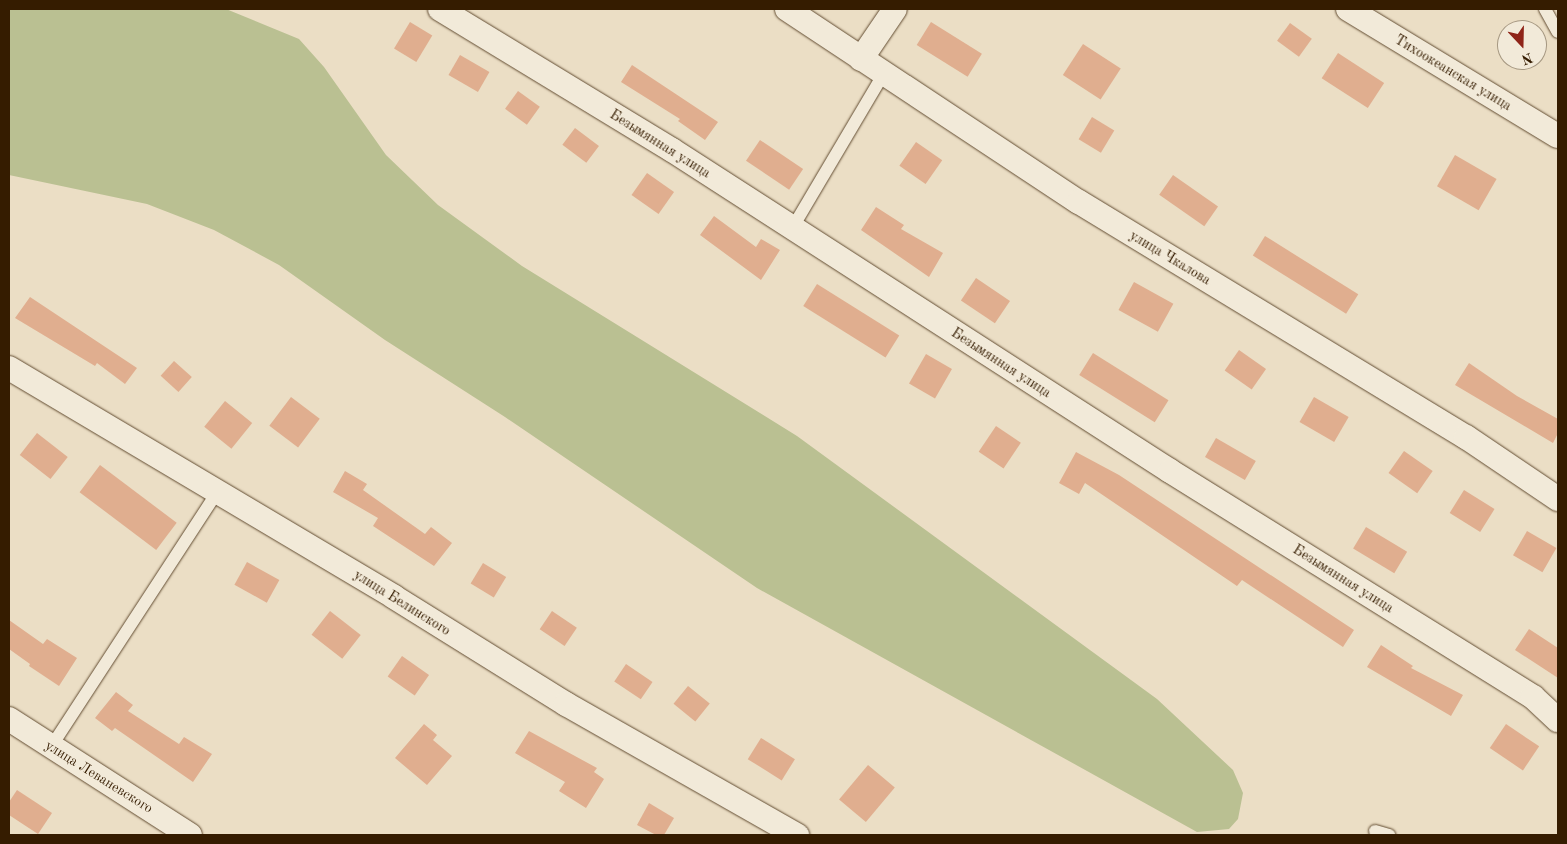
<!DOCTYPE html>
<meta charset="utf-8">
<style>
body{margin:0}
#map{position:relative;width:1567px;height:844px;overflow:hidden;background:#ebdec5;font-family:"Old Standard TT",serif}
div>[style]{position:absolute}
[style*='--x']{left:calc(var(--x)*1px);top:calc(var(--y)*1px);width:calc(var(--w)*1px);rotate:calc(var(--a)*1deg)}
.green>*{inset:0;background:#bac092}
.building>*{inset:0;background:#e0ae8f;transform-origin:0 0}
.roads{filter:drop-shadow(0 0 1px #624c31) drop-shadow(0 0 1px #624c31)}
.lane>*{height:12px;margin:-6px;padding:0 6px;transform-origin:6px;border-radius:6px;background:#f2ead9}
.street>*{height:24px;margin:-12px;padding:0 12px;transform-origin:12px;border-radius:12px;background:#f2ead9}
span{translate:-50% -50%;white-space:nowrap;text-align:center;line-height:1.15;-webkit-text-stroke:4.5px #f2ead9;paint-order:stroke}
.street-label{font-size:14px;color:#351c00}
.frame{position:absolute;inset:0;border:10px solid #351c00;pointer-events:none}
.north{position:absolute;left:1497px;top:20px;width:50px;height:50px;box-sizing:border-box;background:#f2ead9;border:1px solid #a69882;border-radius:50%;rotate:159deg;font-size:14px;font-weight:700;line-height:20px;text-align:center;color:#351c00}
.north::after{content:'';display:block;margin:auto;width:18px;height:22px;background:#8f2418;clip-path:polygon(50% 0,100% 100%,50% 72%,0 100%)}
</style>
<div id="map">
<div class="green">
<div style="clip-path:polygon(9px 9px,226px 9px,299px 39px,324px 67px,386px 155px,438px 205px,522px 266px,797px 436px,1157px 699px,1233px 770px,1243px 793px,1238px 819px,1229px 829px,1197px 832px,757px 588px,505px 417px,385px 340px,279px 265px,214px 230px,147px 204px,9px 175px)"></div>
</div>
<div class="building">
<div style="left:410px;top:22px;width:26px;height:31px;rotate:31deg"></div>
<div style="left:931px;top:22px;width:60px;height:27px;rotate:32deg"></div>
<div style="left:1290px;top:23px;width:27px;height:22px;rotate:36deg"></div>
<div style="left:1083px;top:44px;width:45px;height:37px;rotate:33deg"></div>
<div style="left:1338px;top:53px;width:55px;height:30px;rotate:33deg"></div>
<div style="left:460px;top:55px;width:34px;height:23px;rotate:30deg"></div>
<div style="clip-path:polygon(632px 65px,718px 122px,705px 140px,678px 121px,680px 119px,621px 82px)"></div>
<div style="left:518px;top:91px;width:27px;height:22px;rotate:36deg"></div>
<div style="left:1092px;top:117px;width:26px;height:26px;rotate:31deg"></div>
<div style="left:575px;top:128px;width:30px;height:21px;rotate:37deg"></div>
<div style="left:760px;top:140px;width:52px;height:25px;rotate:34deg"></div>
<div style="left:916px;top:142px;width:32px;height:29px;rotate:35deg"></div>
<div style="left:1455px;top:155px;width:48px;height:36px;rotate:30deg"></div>
<div style="left:647px;top:173px;width:33px;height:27px;rotate:35deg"></div>
<div style="left:1173px;top:175px;width:55px;height:24px;rotate:35deg"></div>
<div style="clip-path:polygon(876px 207px,904px 225px,901px 229px,943px 253px,929px 277px,861px 230px)"></div>
<div style="clip-path:polygon(714px 216px,756px 247px,761px 239px,780px 250px,761px 280px,700px 235px)"></div>
<div style="left:1265px;top:236px;width:110px;height:23px;rotate:32deg"></div>
<div style="left:976px;top:278px;width:41px;height:27px;rotate:34deg"></div>
<div style="left:1134px;top:282px;width:45px;height:32px;rotate:29deg"></div>
<div style="left:817px;top:284px;width:97px;height:26px;rotate:32deg"></div>
<div style="clip-path:polygon(30px 297px,137px 368px,125px 384px,97px 363px,95px 366px,15px 318px)"></div>
<div style="left:1239px;top:350px;width:33px;height:25px;rotate:35deg"></div>
<div style="left:1093px;top:353px;width:89px;height:26px;rotate:32deg"></div>
<div style="left:926px;top:354px;width:30px;height:34px;rotate:30deg"></div>
<div style="left:174px;top:361px;width:24px;height:20px;rotate:42deg"></div>
<div style="clip-path:polygon(1469px 363px,1517px 396px,1558px 419px,1558px 433px,1553px 443px,1455px 385px)"></div>
<div style="left:291px;top:397px;width:36px;height:36px;rotate:37deg"></div>
<div style="left:1314px;top:397px;width:40px;height:29px;rotate:30deg"></div>
<div style="left:225px;top:401px;width:35px;height:33px;rotate:39deg"></div>
<div style="left:996px;top:426px;width:30px;height:31px;rotate:34deg"></div>
<div style="left:37px;top:433px;width:39px;height:28px;rotate:38deg"></div>
<div style="left:1216px;top:438px;width:46px;height:22px;rotate:30deg"></div>
<div style="left:1404px;top:451px;width:35px;height:27px;rotate:35deg"></div>
<div style="clip-path:polygon(1076px 452px,1119px 475px,1354px 630px,1343px 647px,1242px 580px,1237px 586px,1085px 483px,1079px 494px,1059px 483px)"></div>
<div style="left:100px;top:465px;width:96px;height:34px;rotate:37deg"></div>
<div style="clip-path:polygon(345px 471px,367px 484px,363px 490px,425px 534px,431px 527px,452px 543px,434px 566px,373px 526px,378px 518px,333px 492px)"></div>
<div style="left:1464px;top:490px;width:36px;height:27px;rotate:32deg"></div>
<div style="left:1366px;top:527px;width:48px;height:25px;rotate:31deg"></div>
<div style="left:1527px;top:531px;width:34px;height:28px;rotate:30deg"></div>
<div style="left:247px;top:562px;width:37px;height:26px;rotate:29deg"></div>
<div style="left:483px;top:563px;width:27px;height:24px;rotate:31deg"></div>
<div style="left:330px;top:611px;width:39px;height:30px;rotate:38deg"></div>
<div style="left:552px;top:611px;width:30px;height:22px;rotate:34deg"></div>
<div style="clip-path:polygon(9px 620px,43px 644px,47px 639px,77px 658px,59px 686px,29px 666px,30px 664px,9px 649px)"></div>
<div style="clip-path:polygon(1529px 629px,1558px 648px,1558px 678px,1515px 650px)"></div>
<div style="clip-path:polygon(1381px 645px,1413px 666px,1411px 668px,1463px 695px,1451px 716px,1367px 667px)"></div>
<div style="left:402px;top:656px;width:33px;height:25px;rotate:35deg"></div>
<div style="left:626px;top:664px;width:32px;height:21px;rotate:34deg"></div>
<div style="left:688px;top:686px;width:28px;height:23px;rotate:39deg"></div>
<div style="clip-path:polygon(116px 692px,133px 705px,128px 711px,179px 744px,184px 737px,212px 754px,193px 782px,115px 728px,112px 731px,95px 718px)"></div>
<div style="clip-path:polygon(424px 724px,437px 735px,433px 740px,452px 756px,427px 785px,395px 758px)"></div>
<div style="left:1506px;top:724px;width:40px;height:29px;rotate:34deg"></div>
<div style="clip-path:polygon(529px 731px,597px 768px,594px 772px,604px 779px,586px 808px,559px 791px,565px 782px,515px 753px)"></div>
<div style="left:761px;top:738px;width:40px;height:25px;rotate:32deg"></div>
<div style="left:868px;top:765px;width:35px;height:45px;rotate:40deg"></div>
<div style="clip-path:polygon(17px 790px,52px 813px,38px 834px,9px 815px,9px 802px)"></div>
<div style="clip-path:polygon(649px 803px,674px 818px,664px 835px,656px 835px,637px 825px)"></div>
</div>
<div class="roads">
<div class="lane">
<div style="--x:1545;--y:9;--w:26;--a:61"></div>
<div style="--x:793;--y:227;--w:177;--a:-59.4"></div>
<div style="--x:51;--y:747;--w:306;--a:-56.9"></div>
<div style="--x:1375;--y:831;--w:15;--a:16"></div>
</div>
<div class="street">
<div style="--x:440;--y:9;--w:271;--a:31.3"></div>
<div style="--x:672;--y:150;--w:592;--a:32.8"></div>
<div style="--x:1170;--y:471;--w:428;--a:31.9"></div>
<div style="--x:1533;--y:697;--w:34;--a:43"></div>
<div style="--x:787;--y:9;--w:350;--a:33.5"></div>
<div style="--x:1079;--y:202;--w:453;--a:31.3"></div>
<div style="--x:1466;--y:437;--w:111;--a:34"></div>
<div style="--x:1348;--y:9;--w:245;--a:31.2"></div>
<div style="--x:861;--y:59;--w:60;--a:-55.8"></div>
<div style="--x:9;--y:368;--w:448;--a:30.7"></div>
<div style="--x:394;--y:597;--w:203;--a:31.9"></div>
<div style="--x:566;--y:704;--w:266;--a:29.6"></div>
<div style="--x:9;--y:719;--w:215;--a:32.7"></div>
</div>
</div>
<div class="street-label">
<span style="left:1453px;top:73px;rotate:31deg">Тихоокеанская улица</span>
<span style="left:660px;top:144px;rotate:32deg">Безымянная улица</span>
<span style="left:1170px;top:258px;rotate:31deg">улица Чкалова</span>
<span style="left:1001px;top:363px;rotate:33deg">Безымянная улица</span>
<span style="left:1343px;top:579px;rotate:32deg">Безымянная улица</span>
<span style="left:402px;top:603px;rotate:32deg">улица Белинского</span>
<span style="left:99px;top:777px;rotate:32deg">улица Леваневского</span>
</div>
<div class="frame"></div>
<div class="north">N</div>
</div>
